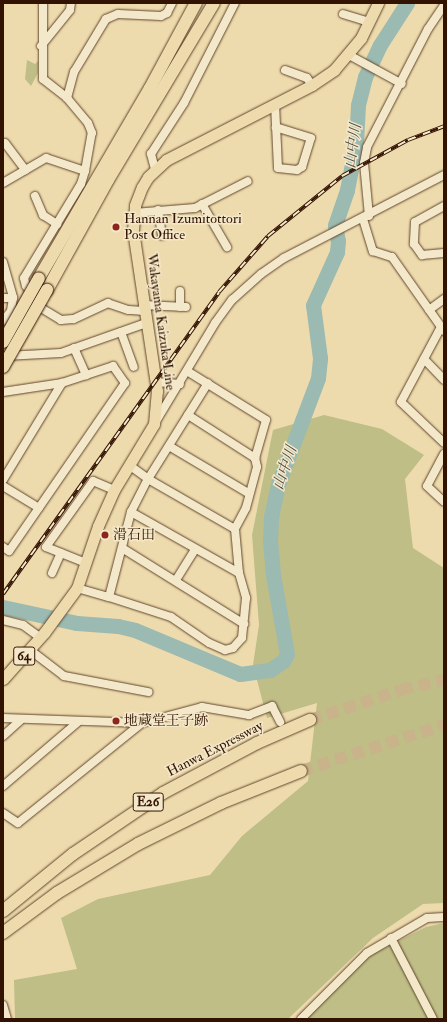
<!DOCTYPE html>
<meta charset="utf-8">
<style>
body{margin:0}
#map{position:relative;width:447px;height:1022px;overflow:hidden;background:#eedbad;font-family:"IM FELL Double Pica","Noto Serif JP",serif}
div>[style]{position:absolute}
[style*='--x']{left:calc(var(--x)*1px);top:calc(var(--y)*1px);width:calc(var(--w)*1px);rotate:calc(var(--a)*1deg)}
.green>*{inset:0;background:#bebe86}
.river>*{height:15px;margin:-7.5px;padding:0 7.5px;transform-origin:7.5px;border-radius:7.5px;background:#9bbab1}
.highway-tunnel>*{height:12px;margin-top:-6px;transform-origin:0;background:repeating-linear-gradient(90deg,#c8b38b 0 12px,transparent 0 18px)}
.roads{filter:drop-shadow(0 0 1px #61452d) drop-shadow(0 0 1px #61452d)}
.minor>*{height:8px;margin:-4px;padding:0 4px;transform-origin:4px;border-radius:4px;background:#f4e8ca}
.major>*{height:11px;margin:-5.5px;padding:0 5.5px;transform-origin:5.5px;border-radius:5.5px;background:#eedbad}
.highway>*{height:12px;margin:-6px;padding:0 6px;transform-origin:6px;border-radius:6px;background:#eedbad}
.rail>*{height:4px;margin-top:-2px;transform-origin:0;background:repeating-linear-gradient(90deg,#f4e8ca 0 8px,#321302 0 16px);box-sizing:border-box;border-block:1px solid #321302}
.bridges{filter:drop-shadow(0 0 1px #321302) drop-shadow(0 0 1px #321302)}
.highway-bridge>*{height:12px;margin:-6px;padding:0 6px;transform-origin:6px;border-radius:6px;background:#eedbad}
.dots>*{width:11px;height:11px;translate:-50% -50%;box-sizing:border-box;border:2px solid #f4e8ca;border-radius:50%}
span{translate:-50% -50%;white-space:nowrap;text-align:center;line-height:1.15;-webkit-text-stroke:3px #f4e8ca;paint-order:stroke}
.shield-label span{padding:1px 3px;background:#f4e8ca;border:1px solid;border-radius:3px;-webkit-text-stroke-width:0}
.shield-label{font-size:13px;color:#321302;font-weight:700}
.poi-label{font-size:14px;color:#321302}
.left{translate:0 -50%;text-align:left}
.street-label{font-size:14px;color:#321302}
.water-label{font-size:15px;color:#574d3f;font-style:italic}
.frame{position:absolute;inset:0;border:4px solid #321302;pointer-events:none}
</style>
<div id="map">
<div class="green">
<div style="clip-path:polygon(27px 60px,35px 64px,38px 61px,38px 73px,31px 86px,25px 79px)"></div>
<div style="clip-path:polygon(324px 415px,382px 429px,424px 455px,405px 479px,413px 548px,444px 568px,444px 903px,423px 904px,373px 938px,288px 1019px,15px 1019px,14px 980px,77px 969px,61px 918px,98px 899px,210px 875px,242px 836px,308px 781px,317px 703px,267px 718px,253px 665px,259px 625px,252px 535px,273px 430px)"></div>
<div style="clip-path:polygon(444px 923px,444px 1019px,305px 1019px,368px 956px,426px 927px)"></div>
</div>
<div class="river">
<div style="--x:3;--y:607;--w:76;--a:12.2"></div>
<div style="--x:77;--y:623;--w:41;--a:4.2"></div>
<div style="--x:118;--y:626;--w:17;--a:13"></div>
<div style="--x:135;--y:630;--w:114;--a:22.7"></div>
<div style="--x:240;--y:674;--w:30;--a:-8"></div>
<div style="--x:270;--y:670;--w:16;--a:-35"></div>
<div style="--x:283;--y:661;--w:8;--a:-60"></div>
<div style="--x:287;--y:654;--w:80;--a:-100"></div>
<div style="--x:273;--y:575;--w:36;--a:-95"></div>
<div style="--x:270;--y:539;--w:22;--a:-87"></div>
<div style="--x:271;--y:517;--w:34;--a:-78"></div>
<div style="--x:278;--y:484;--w:113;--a:-69.3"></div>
<div style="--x:318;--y:378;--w:20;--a:-84"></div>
<div style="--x:320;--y:358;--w:53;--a:-97.5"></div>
<div style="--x:313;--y:305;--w:58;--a:-65.6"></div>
<div style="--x:337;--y:252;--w:11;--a:-85"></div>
<div style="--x:338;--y:241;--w:16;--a:-101"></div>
<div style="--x:335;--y:225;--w:37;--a:-71"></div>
<div style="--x:347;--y:190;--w:48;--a:-79.2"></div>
<div style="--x:356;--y:143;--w:38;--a:-87"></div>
<div style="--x:358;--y:105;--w:29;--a:-76"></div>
<div style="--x:365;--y:77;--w:35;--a:-65"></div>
<div style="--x:380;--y:45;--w:50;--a:-57.3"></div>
</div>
<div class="highway-tunnel">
<div style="--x:310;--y:720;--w:96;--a:-18.2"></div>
<div style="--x:401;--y:690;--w:44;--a:-13.1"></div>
<div style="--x:301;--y:771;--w:150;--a:-17.8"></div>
</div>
<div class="roads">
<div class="minor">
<div style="--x:43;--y:3;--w:76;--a:90"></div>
<div style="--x:43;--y:79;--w:31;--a:38"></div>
<div style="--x:343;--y:14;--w:27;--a:17"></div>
<div style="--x:41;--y:46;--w:46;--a:-51.1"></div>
<div style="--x:70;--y:10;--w:7;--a:-82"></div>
<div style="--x:349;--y:55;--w:60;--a:28.7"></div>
<div style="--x:285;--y:70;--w:23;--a:20"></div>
<div style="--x:307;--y:78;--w:9;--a:54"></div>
<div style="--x:275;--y:104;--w:64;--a:87.3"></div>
<div style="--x:278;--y:168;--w:19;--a:6"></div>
<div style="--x:297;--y:170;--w:6;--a:-31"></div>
<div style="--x:302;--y:167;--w:30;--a:-73"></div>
<div style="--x:311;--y:138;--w:37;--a:-163"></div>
<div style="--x:5;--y:143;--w:34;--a:53"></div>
<div style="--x:155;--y:169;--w:16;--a:-105"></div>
<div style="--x:151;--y:154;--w:61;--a:-57.1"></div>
<div style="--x:184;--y:103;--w:112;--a:-63"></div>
<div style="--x:3;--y:183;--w:50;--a:-30.2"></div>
<div style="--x:46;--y:158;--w:41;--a:18.4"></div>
<div style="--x:35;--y:196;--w:21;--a:67"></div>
<div style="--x:43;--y:215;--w:17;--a:33"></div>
<div style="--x:202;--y:204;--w:50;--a:59.8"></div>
<div style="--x:444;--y:206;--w:33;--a:151"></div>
<div style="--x:415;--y:222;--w:22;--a:93"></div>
<div style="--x:414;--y:244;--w:14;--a:54"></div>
<div style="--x:422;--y:255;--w:22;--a:-5"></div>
<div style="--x:158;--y:210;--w:26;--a:81"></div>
<div style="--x:134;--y:213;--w:61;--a:-4.7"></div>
<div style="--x:195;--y:208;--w:59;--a:-27"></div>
<div style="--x:369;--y:216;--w:53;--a:-95.4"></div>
<div style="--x:364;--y:163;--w:16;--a:-79"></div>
<div style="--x:367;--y:147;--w:133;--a:-62.7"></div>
<div style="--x:428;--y:29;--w:29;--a:-56"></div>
<div style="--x:363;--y:219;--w:34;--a:73"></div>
<div style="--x:373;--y:251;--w:20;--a:18"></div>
<div style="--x:392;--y:257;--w:90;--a:54.9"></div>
<div style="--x:3;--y:262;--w:37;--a:74"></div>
<div style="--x:13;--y:298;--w:13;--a:99"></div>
<div style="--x:11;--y:311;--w:13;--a:129"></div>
<div style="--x:3;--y:298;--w:10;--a:0"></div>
<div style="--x:143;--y:305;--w:43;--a:2.7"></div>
<div style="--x:180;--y:307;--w:16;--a:-90"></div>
<div style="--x:429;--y:310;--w:19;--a:-36"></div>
<div style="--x:144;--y:311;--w:16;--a:-176"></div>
<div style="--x:128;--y:310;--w:21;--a:-161"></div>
<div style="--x:108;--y:303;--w:38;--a:155"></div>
<div style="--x:73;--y:319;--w:12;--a:175"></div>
<div style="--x:61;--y:320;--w:21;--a:-149"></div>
<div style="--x:43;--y:309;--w:29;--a:-126"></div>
<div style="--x:26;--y:286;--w:8;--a:-104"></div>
<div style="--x:24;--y:278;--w:110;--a:-58.8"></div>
<div style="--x:81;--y:184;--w:14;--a:-73"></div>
<div style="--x:85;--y:171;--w:39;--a:-80"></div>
<div style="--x:92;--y:133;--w:11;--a:-112"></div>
<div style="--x:88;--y:123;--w:33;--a:-130"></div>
<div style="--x:67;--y:98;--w:27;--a:-75"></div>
<div style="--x:74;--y:72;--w:62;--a:-58.9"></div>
<div style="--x:106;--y:19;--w:13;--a:-23"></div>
<div style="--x:118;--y:14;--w:43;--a:2.7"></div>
<div style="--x:161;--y:16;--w:7;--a:-27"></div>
<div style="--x:167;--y:13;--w:11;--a:-63"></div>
<div style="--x:441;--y:327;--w:85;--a:118.1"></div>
<div style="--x:401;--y:402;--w:59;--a:43.6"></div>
<div style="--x:121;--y:332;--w:37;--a:70"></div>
<div style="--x:74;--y:348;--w:30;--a:66"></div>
<div style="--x:6;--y:356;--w:55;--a:-3.1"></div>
<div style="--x:61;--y:353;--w:90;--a:-19.4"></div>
<div style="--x:424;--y:359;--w:29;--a:46"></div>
<div style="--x:187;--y:371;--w:93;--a:31.8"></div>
<div style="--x:266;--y:420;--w:40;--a:106"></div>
<div style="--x:255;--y:458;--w:9;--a:77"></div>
<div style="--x:257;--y:467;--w:42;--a:105"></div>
<div style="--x:246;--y:508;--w:24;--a:118"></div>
<div style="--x:156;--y:382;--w:24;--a:5"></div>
<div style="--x:3;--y:392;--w:60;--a:-8.7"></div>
<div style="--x:62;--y:383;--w:54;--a:-18.4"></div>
<div style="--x:113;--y:366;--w:21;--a:55"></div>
<div style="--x:125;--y:383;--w:204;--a:124.6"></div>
<div style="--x:9;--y:551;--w:7;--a:-146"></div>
<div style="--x:188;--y:415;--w:80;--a:32.7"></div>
<div style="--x:155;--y:423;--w:117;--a:-59"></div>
<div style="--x:215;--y:323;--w:29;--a:-54"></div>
<div style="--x:232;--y:300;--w:39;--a:-42"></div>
<div style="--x:261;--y:274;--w:28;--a:-35"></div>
<div style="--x:284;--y:258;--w:180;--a:-27.4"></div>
<div style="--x:169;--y:446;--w:92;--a:30.7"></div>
<div style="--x:444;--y:454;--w:36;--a:118"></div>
<div style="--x:427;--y:486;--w:23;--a:43"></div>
<div style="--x:129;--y:465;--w:24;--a:36"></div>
<div style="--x:148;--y:479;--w:100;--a:29.9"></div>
<div style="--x:235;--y:529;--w:44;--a:84.8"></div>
<div style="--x:239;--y:573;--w:26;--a:74"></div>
<div style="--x:246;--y:598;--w:40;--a:95.7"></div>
<div style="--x:242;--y:638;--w:13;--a:132"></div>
<div style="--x:233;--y:648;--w:8;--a:166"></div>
<div style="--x:225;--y:650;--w:17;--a:-156"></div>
<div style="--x:209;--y:643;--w:46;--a:-145.6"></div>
<div style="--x:171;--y:617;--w:65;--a:-162.1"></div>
<div style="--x:109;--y:597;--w:88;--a:-75.5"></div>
<div style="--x:131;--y:512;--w:37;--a:-63"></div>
<div style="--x:148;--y:479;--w:113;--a:-58"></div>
<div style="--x:3;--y:480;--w:114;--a:-58.7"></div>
<div style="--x:3;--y:486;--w:42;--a:31.4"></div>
<div style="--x:131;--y:512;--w:124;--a:29.5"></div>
<div style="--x:122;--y:548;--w:144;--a:31.9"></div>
<div style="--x:86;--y:563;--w:43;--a:-158.2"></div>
<div style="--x:46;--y:547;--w:81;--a:-54.5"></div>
<div style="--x:93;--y:481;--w:23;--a:23"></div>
<div style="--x:52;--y:573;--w:22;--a:-66"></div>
<div style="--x:176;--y:580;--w:36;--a:-58"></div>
<div style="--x:77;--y:588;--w:33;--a:16"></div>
<div style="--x:3;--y:620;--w:21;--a:14"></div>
<div style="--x:23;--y:625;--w:22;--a:36"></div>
<div style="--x:30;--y:650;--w:43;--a:37.4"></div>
<div style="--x:64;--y:676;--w:86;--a:10.8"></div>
<div style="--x:3;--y:718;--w:139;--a:2.1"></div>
<div style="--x:142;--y:723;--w:62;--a:-14.9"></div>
<div style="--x:202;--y:707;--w:48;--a:9.7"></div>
<div style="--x:249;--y:715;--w:25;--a:-21"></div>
<div style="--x:272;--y:706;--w:18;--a:63"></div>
<div style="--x:3;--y:736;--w:25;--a:-42"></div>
<div style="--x:3;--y:786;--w:99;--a:-40.5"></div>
<div style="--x:3;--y:813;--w:18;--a:34"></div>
<div style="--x:18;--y:823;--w:159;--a:-38.9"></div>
<div style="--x:391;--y:938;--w:91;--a:62.6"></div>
<div style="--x:3;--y:1005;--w:15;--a:74"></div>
<div style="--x:301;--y:1019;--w:93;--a:-45"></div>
<div style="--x:367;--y:953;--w:69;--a:-30.3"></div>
<div style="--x:427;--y:918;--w:17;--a:-3"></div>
</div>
<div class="major">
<div style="--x:3;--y:679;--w:62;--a:-48.3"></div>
<div style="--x:44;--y:633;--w:56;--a:-53.7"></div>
<div style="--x:77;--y:588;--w:65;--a:-71.3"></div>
<div style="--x:98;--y:526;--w:39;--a:-66"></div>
<div style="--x:114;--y:490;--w:77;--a:-58.8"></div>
<div style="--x:154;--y:424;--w:33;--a:-85"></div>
<div style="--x:157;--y:391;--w:163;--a:-98.5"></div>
<div style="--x:133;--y:230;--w:25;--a:-85"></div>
<div style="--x:135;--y:205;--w:19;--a:-69"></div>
<div style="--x:142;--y:187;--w:12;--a:-59"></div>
<div style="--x:148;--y:177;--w:25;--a:-43"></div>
<div style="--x:166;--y:160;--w:164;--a:-27.2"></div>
<div style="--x:312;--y:85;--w:27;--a:-34"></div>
<div style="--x:334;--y:70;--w:42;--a:-49.8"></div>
<div style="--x:361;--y:38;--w:39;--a:-64"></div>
</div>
<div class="highway">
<div style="--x:39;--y:278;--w:220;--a:-59.7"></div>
<div style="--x:150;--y:88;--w:97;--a:-61.6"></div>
<div style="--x:47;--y:290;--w:126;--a:-61"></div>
<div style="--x:108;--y:180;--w:206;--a:-59.1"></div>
<div style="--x:3;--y:911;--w:90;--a:-39.2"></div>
<div style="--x:73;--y:854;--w:109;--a:-34.1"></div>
<div style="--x:163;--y:793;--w:106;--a:-28"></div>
<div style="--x:257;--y:743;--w:58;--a:-23.5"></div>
<div style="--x:3;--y:933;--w:67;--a:-36.5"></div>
<div style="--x:57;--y:893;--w:95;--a:-31.2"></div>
<div style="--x:138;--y:844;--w:93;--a:-26.3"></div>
<div style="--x:221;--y:803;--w:86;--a:-21.8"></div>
</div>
</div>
<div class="rail">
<div style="--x:3;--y:594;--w:371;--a:-54.4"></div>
<div style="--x:219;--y:292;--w:74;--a:-48.8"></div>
<div style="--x:268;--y:236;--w:95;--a:-39"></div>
<div style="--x:342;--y:176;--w:75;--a:-28.6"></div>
<div style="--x:408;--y:140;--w:39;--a:-21"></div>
</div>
<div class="bridges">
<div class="highway-bridge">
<div style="--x:3;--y:342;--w:73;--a:-60.6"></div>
<div style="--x:3;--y:367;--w:89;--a:-60.3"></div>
</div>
</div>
<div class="dots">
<div style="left:116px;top:227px;background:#8f2418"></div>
<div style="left:105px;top:535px;background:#8f2418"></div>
<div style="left:116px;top:721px;background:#8f2418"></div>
</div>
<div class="shield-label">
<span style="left:24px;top:656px">64</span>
<span style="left:148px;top:802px">E26</span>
</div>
<div class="poi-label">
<span class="left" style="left:124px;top:227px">Hannan Izumitottori<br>Post Office</span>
<span class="left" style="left:113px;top:535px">滑石田</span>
<span class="left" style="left:124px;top:721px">地蔵堂王子跡</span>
</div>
<div class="street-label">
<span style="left:161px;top:322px;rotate:82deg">Wakayama Kaizuka Line</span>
<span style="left:215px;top:749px;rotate:-27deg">Hanwa Expressway</span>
</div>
<div class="water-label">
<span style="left:353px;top:146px;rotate:-82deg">山中川</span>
<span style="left:285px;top:468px;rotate:-71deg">山中川</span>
</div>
<div class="frame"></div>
</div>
